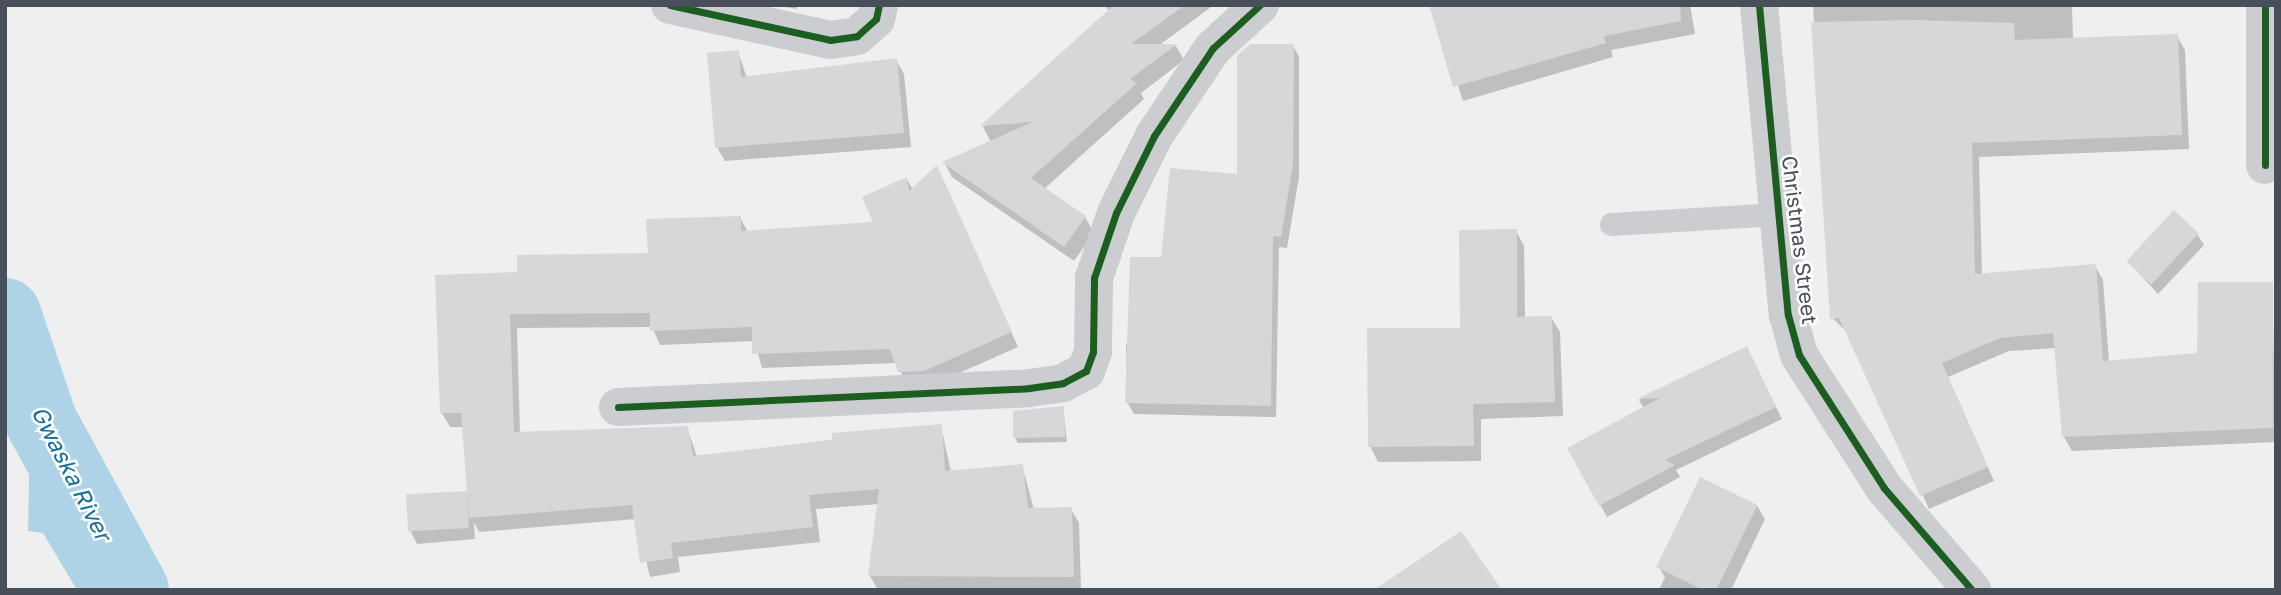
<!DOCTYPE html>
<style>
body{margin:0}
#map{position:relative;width:2281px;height:595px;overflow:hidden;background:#f0efef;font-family:"Golos Text",sans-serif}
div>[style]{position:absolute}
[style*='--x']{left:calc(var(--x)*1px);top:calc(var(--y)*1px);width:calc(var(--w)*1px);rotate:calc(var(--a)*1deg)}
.water>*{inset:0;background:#aed3e7}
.shadow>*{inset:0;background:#0003}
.river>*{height:72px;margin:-36px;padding:0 36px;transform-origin:36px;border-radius:36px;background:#aed3e7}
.building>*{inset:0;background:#d7d7d9;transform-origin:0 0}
.lane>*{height:23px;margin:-11.5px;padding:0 11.5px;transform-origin:11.5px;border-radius:11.5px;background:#cbcdd0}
.street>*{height:38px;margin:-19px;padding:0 19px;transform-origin:19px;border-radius:19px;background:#cbcdd0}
.cycleway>*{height:7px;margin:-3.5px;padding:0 3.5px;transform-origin:3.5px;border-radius:3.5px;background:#1b5e20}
span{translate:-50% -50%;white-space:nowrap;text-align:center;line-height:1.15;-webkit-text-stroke:5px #fff;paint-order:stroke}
.street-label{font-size:21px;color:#484f5a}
.water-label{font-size:23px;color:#186f9d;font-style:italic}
.frame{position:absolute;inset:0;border:7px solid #484f5a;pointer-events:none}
</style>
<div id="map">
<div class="water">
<div style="clip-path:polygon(50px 460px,110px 567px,122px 590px,77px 590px,43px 533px,28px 531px,29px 476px)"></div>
</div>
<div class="shadow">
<div style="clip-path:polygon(772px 5px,797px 5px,797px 9px)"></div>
<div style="clip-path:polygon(1105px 5px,1214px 5px,1158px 46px,1176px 46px,1184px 60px,1141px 93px,1144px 99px,1044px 189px,1085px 217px,1094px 233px,1074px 261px,952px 177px,944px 162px,991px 142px,983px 127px,1109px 12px)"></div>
<div style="clip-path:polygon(1431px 5px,1690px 5px,1695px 34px,1611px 50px,1613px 57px,1463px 101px)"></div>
<div style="clip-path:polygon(1813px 5px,2072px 5px,2073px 40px,2177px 36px,2185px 50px,2189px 149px,1979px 157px,1982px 275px,2095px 266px,2103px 280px,2109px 362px,2199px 355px,2272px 284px,2276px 442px,2072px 451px,2064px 437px,2056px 348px,2009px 351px,1948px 377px,1994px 481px,1929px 509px,1847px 332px,1832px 318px)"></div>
<div style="clip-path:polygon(1293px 45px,1299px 57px,1299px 177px,1287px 248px,1279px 247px,1276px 417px,1134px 414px,1127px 402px,1126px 344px,1134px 344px,1163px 258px,1239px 176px)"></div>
<div style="clip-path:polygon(738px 52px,747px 78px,896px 60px,904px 74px,911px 147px,725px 161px,717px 147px)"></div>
<div style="clip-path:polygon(937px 168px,1018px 347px,932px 385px,908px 386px,896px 363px,762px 368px,754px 341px,660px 345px,652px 327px,517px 328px,520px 434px,687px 427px,697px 457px,941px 426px,951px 472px,1022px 465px,1034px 510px,1071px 509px,1079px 523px,1081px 590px,878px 590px,870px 576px,879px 504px,816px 509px,820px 542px,678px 557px,680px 572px,650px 577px,636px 519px,479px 532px,474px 522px,475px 539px,417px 544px,411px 532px,466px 493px,470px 500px,464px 427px,450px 427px,442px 413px,519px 274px,649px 254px,740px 217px,748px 232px,876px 224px,907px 179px,913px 190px)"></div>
<div style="clip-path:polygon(1516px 231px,1524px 246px,1525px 318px,1551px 317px,1560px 332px,1563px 416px,1481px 419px,1481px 461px,1378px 462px,1370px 446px,1461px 329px)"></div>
<div style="clip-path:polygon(2197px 234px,2204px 245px,2158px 294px,2128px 261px)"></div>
<div style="clip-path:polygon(1747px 348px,1782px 419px,1676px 470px,1680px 477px,1607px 517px,1570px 449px,1644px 409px,1639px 400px)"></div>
<div style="clip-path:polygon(1063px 408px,1067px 442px,1018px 443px,1015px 438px)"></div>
<div style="clip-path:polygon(1757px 506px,1765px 519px,1731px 590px,1659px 590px,1665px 577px,1659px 567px)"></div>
</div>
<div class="river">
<div style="--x:5;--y:314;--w:115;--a:71.3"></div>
<div style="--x:42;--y:423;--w:190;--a:61.4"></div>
</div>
<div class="building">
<div style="clip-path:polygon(1114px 5px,1185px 5px,1131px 44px,1177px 44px,1130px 79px,1137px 83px,1031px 178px,1086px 216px,1064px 247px,942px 162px,1033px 122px,980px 126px)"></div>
<div style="clip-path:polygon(1429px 5px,1680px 5px,1681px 21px,1604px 36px,1606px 43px,1453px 87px)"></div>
<div style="clip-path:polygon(1914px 20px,2014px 23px,2015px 40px,2178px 34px,2182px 135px,1972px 143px,1975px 274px,2096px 264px,2103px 361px,2197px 353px,2198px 282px,2273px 282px,2273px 428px,2062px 437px,2053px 333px,2000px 338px,1942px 363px,1988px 467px,1920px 496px,1839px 318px,1830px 319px,1811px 22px)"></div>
<div style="clip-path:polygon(1250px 44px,1294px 44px,1293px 164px,1281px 237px,1273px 236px,1271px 406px,1125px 403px,1130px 257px,1161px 257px,1170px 168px,1237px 174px,1237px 56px)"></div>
<div style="clip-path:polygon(739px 50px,741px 77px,897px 58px,904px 133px,715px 148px,707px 53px)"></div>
<div style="clip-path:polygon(937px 165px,1012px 332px,924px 371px,898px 372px,890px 349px,752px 354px,752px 327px,650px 331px,650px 313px,510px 314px,514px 432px,688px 426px,693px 456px,832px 440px,832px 433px,942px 424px,945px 471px,1023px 464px,1028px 508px,1072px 507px,1074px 577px,868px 576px,879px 489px,809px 495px,813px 527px,671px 543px,673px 558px,640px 563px,632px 505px,469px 518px,461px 413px,440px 413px,435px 275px,517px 272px,517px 255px,648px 253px,646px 219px,741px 216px,741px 231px,873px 222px,862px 197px,907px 177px,909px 191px)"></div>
<div style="left:2174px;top:210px;width:34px;height:70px;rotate:43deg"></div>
<div style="clip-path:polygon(1517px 229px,1517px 317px,1552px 316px,1555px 402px,1473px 404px,1474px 446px,1368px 447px,1367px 328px,1460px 328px,1459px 230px)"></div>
<div style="clip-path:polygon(1747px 346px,1776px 407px,1665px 460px,1675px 465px,1599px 506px,1567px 448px,1660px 398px,1637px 399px)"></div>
<div style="clip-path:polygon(1064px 406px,1065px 437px,1013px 438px,1013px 411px)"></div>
<div style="left:1700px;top:477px;width:64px;height:100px;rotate:26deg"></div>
<div style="left:467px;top:491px;width:37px;height:61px;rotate:87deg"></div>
<div style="clip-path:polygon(1461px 531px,1502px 590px,1374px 590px)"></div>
</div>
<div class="lane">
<div style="--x:1611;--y:224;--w:167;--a:-3.4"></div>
</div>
<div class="street">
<div style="--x:670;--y:5;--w:164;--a:12.3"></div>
<div style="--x:830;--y:40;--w:27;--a:-8"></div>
<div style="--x:857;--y:36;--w:25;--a:-42"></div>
<div style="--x:876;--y:19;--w:14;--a:-78"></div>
<div style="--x:1759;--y:5;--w:311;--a:84.7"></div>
<div style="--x:1788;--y:315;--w:41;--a:74.6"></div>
<div style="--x:1799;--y:355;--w:158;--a:57.4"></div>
<div style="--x:1884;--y:488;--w:135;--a:49.2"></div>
<div style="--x:2265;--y:165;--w:160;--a:-90"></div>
<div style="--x:618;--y:407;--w:411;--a:-2.6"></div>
<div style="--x:1029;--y:388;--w:34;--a:-8"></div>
<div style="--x:1063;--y:383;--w:26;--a:-28"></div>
<div style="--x:1086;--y:371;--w:20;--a:-70"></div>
<div style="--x:1093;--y:352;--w:74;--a:-89.2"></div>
<div style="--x:1094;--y:278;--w:69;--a:-71.3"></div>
<div style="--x:1116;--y:213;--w:86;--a:-63.7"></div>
<div style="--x:1154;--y:136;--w:106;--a:-56.2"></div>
<div style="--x:1213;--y:48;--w:64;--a:-42.5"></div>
</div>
<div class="cycleway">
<div style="--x:670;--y:5;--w:164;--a:12.3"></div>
<div style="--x:830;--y:40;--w:27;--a:-8"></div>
<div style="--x:857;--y:36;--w:25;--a:-42"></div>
<div style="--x:876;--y:19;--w:14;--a:-78"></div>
<div style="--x:1759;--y:5;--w:311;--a:84.7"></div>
<div style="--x:1788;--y:315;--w:41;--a:74.6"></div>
<div style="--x:1799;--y:355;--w:158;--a:57.4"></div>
<div style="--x:1884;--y:488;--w:135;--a:49.2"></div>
<div style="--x:2265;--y:165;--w:160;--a:-90"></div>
<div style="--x:618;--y:407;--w:411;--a:-2.6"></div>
<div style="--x:1029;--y:388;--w:34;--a:-8"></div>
<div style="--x:1063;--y:383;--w:26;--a:-28"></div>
<div style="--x:1086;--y:371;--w:20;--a:-70"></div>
<div style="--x:1093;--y:352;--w:74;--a:-89.2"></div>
<div style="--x:1094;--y:278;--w:69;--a:-71.3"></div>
<div style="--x:1116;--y:213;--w:86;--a:-63.7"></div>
<div style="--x:1154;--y:136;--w:106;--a:-56.2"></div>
<div style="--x:1213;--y:48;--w:64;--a:-42.5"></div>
</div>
<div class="street-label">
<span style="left:1800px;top:240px;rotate:83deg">Christmas Street</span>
</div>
<div class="water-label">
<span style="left:72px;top:473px;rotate:63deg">Gwaska River</span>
</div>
<div class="frame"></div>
</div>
